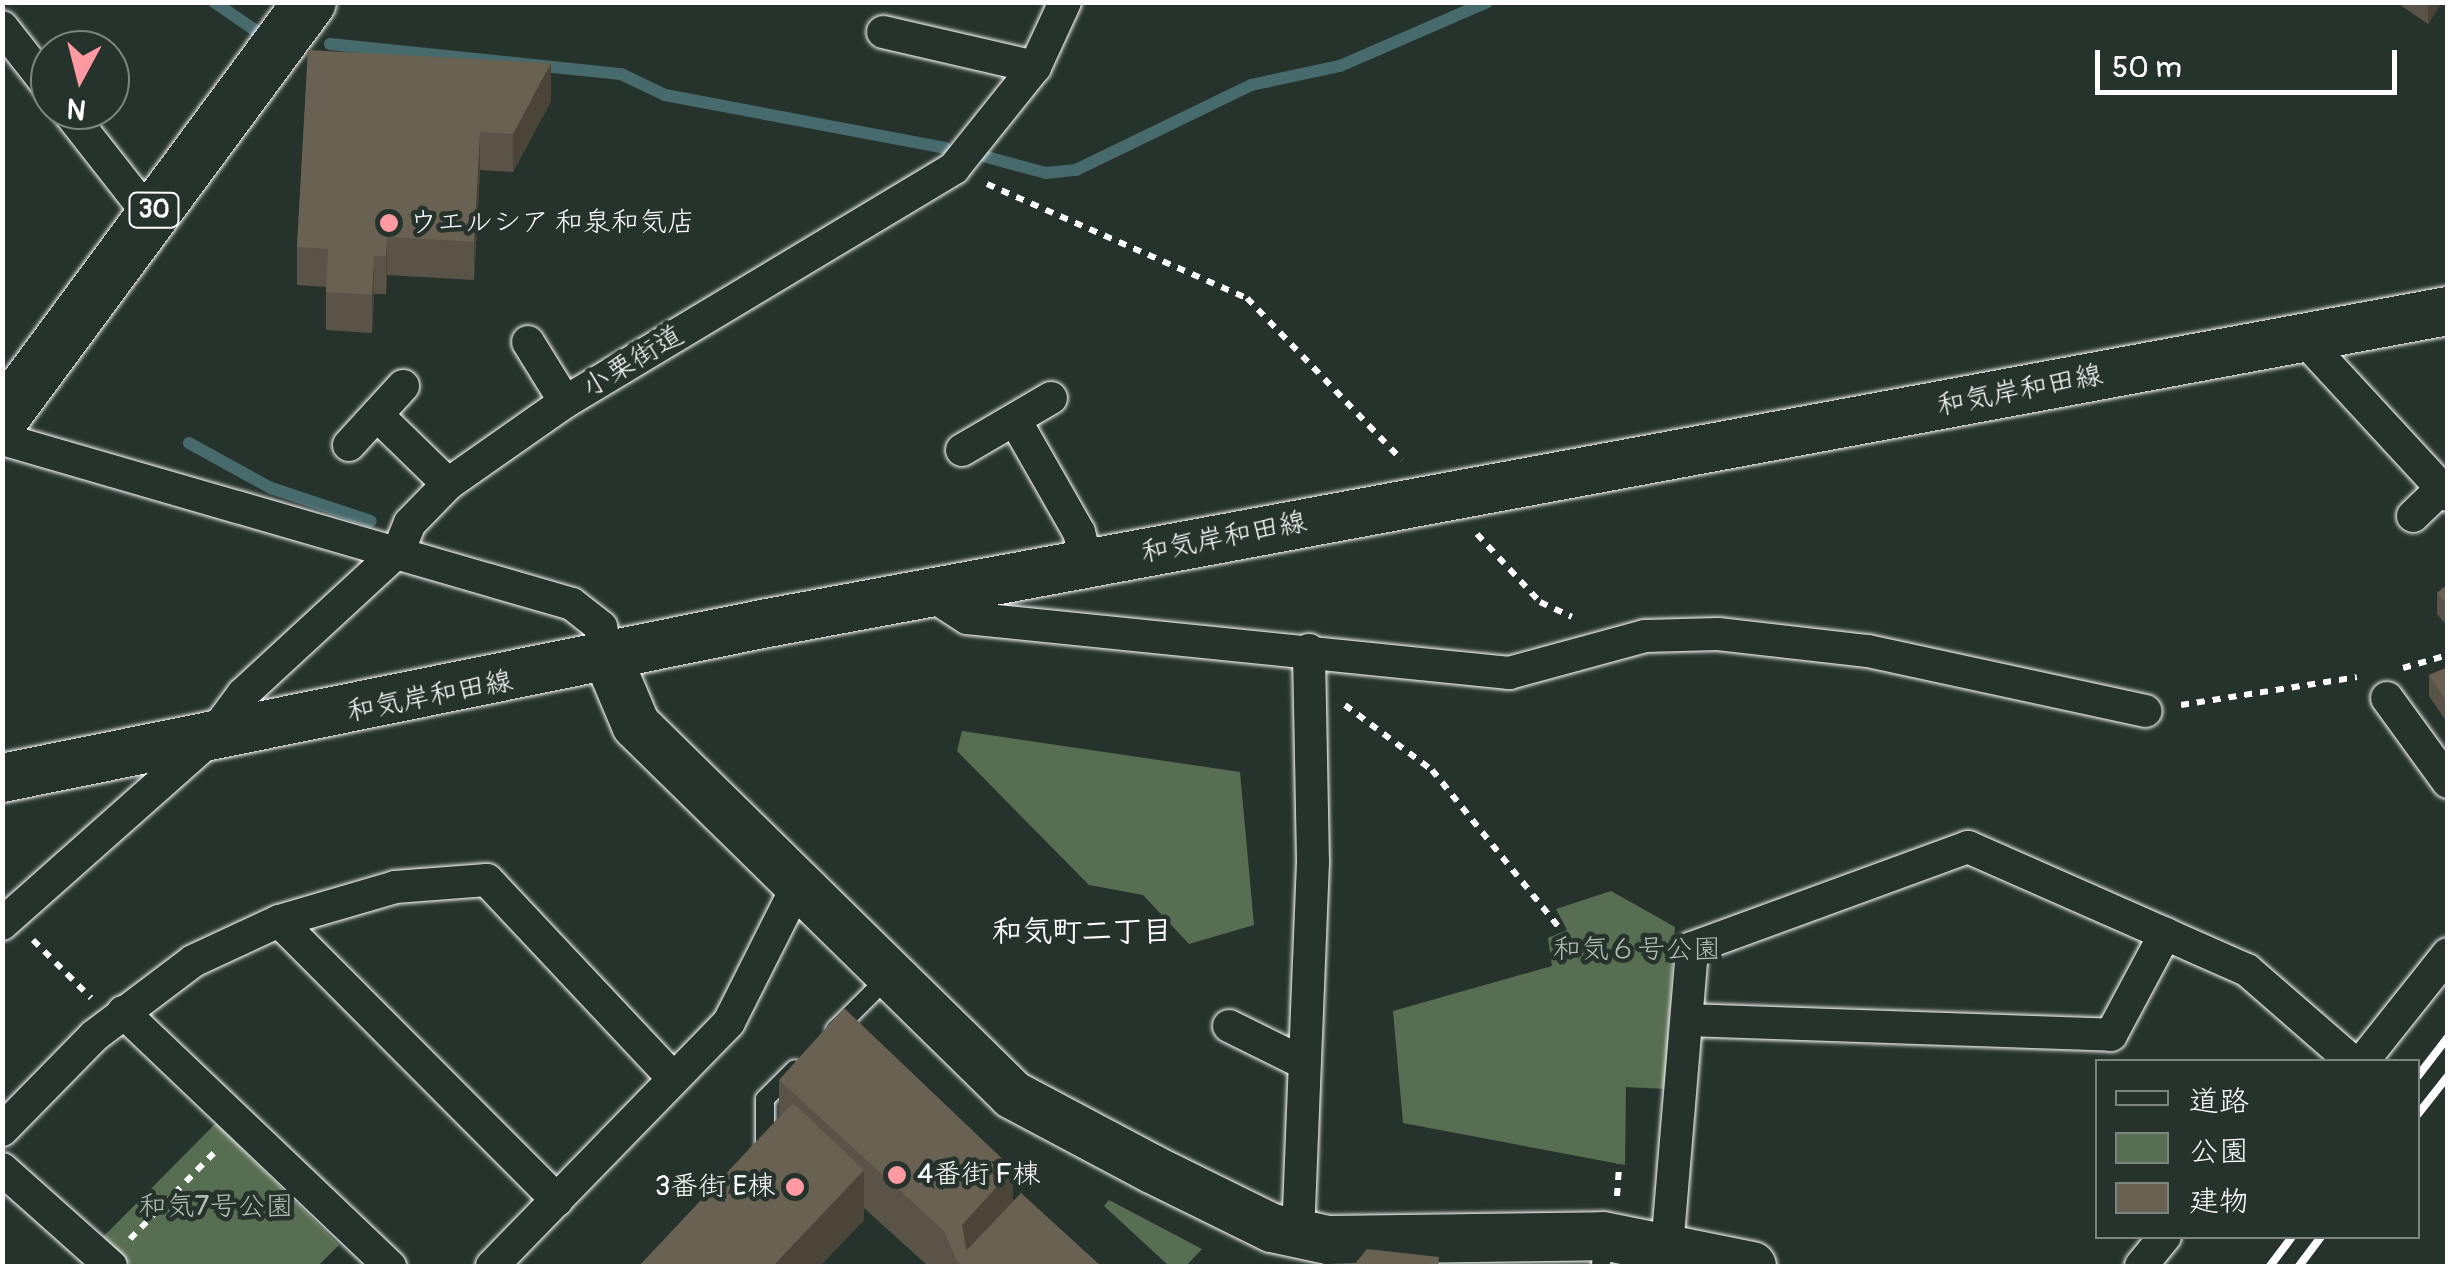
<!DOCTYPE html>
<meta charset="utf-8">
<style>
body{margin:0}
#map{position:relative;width:2450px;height:1269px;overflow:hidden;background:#26332d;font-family:Pangolin,"Klee One",sans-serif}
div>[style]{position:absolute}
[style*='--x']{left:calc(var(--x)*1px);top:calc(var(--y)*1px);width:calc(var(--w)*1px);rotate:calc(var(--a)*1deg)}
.green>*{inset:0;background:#586e52}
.stream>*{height:12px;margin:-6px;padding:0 6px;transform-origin:6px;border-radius:6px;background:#476a6d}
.path>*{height:6px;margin-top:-3px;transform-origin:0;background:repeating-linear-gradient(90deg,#fff 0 8px,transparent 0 16px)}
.roads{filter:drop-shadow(0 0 2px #fff) drop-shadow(0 0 2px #fff)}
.lane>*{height:18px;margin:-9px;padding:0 9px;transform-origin:9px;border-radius:9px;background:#26332d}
.street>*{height:32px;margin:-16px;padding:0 16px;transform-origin:16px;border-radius:16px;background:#26332d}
.secondary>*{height:48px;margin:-24px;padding:0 24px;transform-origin:24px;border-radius:24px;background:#26332d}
.primary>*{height:52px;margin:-26px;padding:0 26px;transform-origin:26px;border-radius:26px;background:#26332d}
.rail>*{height:8px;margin:-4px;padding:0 4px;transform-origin:4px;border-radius:4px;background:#fff}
.wall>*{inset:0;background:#5a5347}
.shaded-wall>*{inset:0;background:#4a4439}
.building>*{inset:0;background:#696152}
.dots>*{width:28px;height:28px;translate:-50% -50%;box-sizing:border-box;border:5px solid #26332d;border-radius:50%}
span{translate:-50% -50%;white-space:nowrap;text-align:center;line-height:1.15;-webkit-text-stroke:9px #26332d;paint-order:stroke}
.shield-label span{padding:2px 8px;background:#26332d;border:2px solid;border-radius:8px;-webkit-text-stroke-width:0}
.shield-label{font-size:25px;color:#fff;font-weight:700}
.poi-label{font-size:28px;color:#fff}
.left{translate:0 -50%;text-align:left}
.right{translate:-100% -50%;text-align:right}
.street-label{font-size:28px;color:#fff}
.park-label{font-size:28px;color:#b4beb1}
.neighbourhood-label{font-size:30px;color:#fff;font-weight:700}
.frame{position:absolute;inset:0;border:5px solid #fff;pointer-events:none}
.legend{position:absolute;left:2095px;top:1059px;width:325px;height:180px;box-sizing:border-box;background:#26332d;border:2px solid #7d8581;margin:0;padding:12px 18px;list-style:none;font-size:30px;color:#fff}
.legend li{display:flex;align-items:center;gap:20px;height:50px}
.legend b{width:50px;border:2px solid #7d8581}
.north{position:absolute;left:30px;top:30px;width:100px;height:100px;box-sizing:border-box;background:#26332d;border:2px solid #7d8581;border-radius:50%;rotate:187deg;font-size:28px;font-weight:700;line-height:40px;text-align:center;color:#fff}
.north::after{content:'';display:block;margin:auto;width:35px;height:45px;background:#ff9aa2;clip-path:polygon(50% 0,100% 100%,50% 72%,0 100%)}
.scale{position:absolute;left:2095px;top:50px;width:302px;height:45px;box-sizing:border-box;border:5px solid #fff;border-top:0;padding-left:12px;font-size:30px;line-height:35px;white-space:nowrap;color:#fff;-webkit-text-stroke:8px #26332d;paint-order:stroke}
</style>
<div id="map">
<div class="green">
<div style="clip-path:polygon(962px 731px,1240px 772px,1254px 925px,1189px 944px,1143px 895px,1089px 885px,957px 751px)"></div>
<div style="clip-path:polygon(1611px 891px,1675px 927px,1665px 1089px,1626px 1087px,1625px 1165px,1403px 1123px,1393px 1011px,1552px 966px,1548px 938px,1567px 930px,1556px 909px)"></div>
<div style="clip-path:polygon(216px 1123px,339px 1245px,318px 1266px,132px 1266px,103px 1237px)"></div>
<div style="clip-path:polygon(1109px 1200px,1202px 1249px,1186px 1266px,1169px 1266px,1104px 1206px)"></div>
</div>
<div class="stream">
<div style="--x:214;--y:2;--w:50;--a:34.3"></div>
<div style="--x:330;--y:44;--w:293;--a:5.9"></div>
<div style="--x:621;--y:74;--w:49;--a:25.5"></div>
<div style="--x:665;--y:95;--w:285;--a:10.7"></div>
<div style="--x:983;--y:156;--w:65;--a:15.1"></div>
<div style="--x:1046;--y:173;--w:30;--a:-6"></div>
<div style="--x:1076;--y:170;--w:195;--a:-25.9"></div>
<div style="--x:1251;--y:85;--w:91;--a:-12.1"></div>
<div style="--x:1340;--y:66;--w:160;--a:-23.5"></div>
<div style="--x:189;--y:443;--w:94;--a:28.8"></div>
<div style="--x:271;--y:488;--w:105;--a:18.3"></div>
</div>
<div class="path">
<div style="--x:987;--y:184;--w:284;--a:23.7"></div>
<div style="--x:1247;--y:298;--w:224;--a:46.3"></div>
<div style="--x:1477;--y:534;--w:93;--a:47.2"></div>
<div style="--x:1540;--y:602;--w:35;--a:25"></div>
<div style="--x:2403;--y:668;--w:47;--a:-16.1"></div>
<div style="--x:1345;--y:705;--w:109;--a:36.8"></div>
<div style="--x:1432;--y:770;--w:207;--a:51.1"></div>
<div style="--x:2181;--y:705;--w:178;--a:-9"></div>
<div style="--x:33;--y:940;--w:82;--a:45"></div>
<div style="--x:1617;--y:1196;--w:32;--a:-86"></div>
<div style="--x:130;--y:1239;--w:123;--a:-45.7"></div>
</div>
<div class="roads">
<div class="lane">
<div style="--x:835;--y:1030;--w:79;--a:-45"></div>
<div style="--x:765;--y:1150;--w:51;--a:-90"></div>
<div style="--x:765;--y:1099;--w:42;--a:-45"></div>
<div style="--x:1601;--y:1266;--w:29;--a:-86"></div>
</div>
<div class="street">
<div style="--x:2;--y:27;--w:78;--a:51.8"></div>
<div style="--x:883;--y:32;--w:156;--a:13"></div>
<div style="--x:67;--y:110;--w:135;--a:51.9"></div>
<div style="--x:2302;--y:337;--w:215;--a:47.3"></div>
<div style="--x:528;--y:342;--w:70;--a:58.3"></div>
<div style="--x:377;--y:415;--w:99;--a:44.2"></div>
<div style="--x:1015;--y:420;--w:129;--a:60.3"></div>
<div style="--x:1079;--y:532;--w:33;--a:76"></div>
<div style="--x:2;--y:439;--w:593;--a:16.14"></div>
<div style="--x:572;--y:604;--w:37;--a:38"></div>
<div style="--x:601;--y:627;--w:35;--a:77"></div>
<div style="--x:349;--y:445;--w:80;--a:-47.5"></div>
<div style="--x:962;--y:450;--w:103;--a:-30.3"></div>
<div style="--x:2413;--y:516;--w:39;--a:-44"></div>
<div style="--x:930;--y:594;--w:44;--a:33"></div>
<div style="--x:967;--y:618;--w:545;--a:5.79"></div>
<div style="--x:1509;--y:673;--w:141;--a:-15.2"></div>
<div style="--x:1645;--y:636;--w:73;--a:-1.6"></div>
<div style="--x:1718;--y:634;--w:151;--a:6.5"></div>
<div style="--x:1868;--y:651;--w:284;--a:12.2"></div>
<div style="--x:2387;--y:698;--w:104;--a:54"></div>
<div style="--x:279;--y:921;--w:394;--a:45.1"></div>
<div style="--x:2;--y:924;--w:277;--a:-41.6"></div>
<div style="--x:209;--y:740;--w:57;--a:-53.5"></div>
<div style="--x:243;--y:694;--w:212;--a:-42.7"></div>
<div style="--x:399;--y:550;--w:29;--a:-68"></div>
<div style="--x:410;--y:523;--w:54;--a:-45.7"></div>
<div style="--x:448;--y:484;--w:143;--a:-35"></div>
<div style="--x:565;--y:402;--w:454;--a:-31"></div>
<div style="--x:954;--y:168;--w:129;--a:-51.3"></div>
<div style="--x:1035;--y:67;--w:72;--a:-65.2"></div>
<div style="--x:123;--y:1012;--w:369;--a:43.6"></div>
<div style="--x:1688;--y:1020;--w:423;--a:2"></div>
<div style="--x:2111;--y:1035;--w:115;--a:-61.9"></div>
<div style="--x:1229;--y:1026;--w:84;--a:26.3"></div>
<div style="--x:2362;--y:1062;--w:138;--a:-51.5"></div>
<div style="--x:2;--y:1130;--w:132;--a:-45.6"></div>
<div style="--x:94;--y:1036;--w:124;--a:-37.1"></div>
<div style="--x:193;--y:961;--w:95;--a:-24.9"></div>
<div style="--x:279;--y:921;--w:121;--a:-16.3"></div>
<div style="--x:395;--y:887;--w:92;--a:-4.4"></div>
<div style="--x:487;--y:880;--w:272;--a:46.8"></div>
<div style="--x:2;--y:1169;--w:146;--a:41.7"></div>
<div style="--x:1298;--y:1235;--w:373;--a:-87.7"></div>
<div style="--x:1313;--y:862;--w:212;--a:-91.1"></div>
<div style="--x:1667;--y:1248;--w:301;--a:-85.2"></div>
<div style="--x:1692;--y:948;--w:294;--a:-20.1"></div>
<div style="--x:1968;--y:847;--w:305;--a:23.8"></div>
<div style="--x:2247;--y:970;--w:140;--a:41"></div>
<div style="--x:492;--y:1266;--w:340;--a:-45.8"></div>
<div style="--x:729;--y:1022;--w:156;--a:-63.3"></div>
<div style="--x:2141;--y:1266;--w:38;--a:-51"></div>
</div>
<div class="secondary">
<div style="--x:609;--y:661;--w:69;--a:67.1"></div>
<div style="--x:636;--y:725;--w:528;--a:44.46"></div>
<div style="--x:1013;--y:1095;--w:157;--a:28"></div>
<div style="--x:1152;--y:1169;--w:134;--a:26.2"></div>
<div style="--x:1272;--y:1228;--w:57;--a:12.1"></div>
<div style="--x:1328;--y:1240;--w:275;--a:-0.8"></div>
<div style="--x:1603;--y:1236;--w:152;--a:11.4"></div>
<div style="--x:2;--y:778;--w:775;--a:-11.45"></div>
<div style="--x:762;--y:624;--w:1715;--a:-10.52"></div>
</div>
<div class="primary">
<div style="--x:2;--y:419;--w:518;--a:-53.55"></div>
</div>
</div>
<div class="rail">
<div style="--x:2418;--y:1076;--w:49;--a:-52.4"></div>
<div style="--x:2418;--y:1114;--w:48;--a:-51.7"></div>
<div style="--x:2270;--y:1266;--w:38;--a:-53"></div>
<div style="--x:2299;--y:1266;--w:38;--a:-53"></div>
</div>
<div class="wall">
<div style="clip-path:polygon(2396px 2px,2442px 2px,2428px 24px)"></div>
<div style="clip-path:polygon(308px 50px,551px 101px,513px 172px,480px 170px,474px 280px,387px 275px,386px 294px,374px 294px,372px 333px,326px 330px,326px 287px,297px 285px,297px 247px)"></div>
<div style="clip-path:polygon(2448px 584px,2448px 627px,2437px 614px,2437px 593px)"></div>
<div style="clip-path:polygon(2448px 667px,2448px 724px,2429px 696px,2429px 675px)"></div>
<div style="clip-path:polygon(779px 1080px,1013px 1200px,1101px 1266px,928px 1266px,864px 1208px,864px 1220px,820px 1266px,639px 1266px,779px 1117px)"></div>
</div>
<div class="shaded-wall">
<div style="clip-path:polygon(2428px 2px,2442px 2px,2428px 24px)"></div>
<div style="clip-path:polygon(551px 63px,551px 101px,513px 172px,513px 134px)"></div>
<div style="clip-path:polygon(480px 132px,480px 170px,474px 280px,474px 242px)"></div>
<div style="clip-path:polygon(387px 237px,387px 275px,386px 294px,386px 256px)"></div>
<div style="clip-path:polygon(374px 256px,374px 294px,372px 333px,372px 295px)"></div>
<div style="clip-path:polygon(1013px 1169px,1013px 1219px,970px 1266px,962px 1225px)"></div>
<div style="clip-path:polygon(864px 1170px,864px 1220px,820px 1266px,773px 1266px)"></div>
</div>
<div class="building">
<div style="clip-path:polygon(308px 50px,551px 63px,513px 134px,480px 132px,474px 242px,387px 237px,386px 256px,374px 256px,372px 295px,326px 292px,328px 249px,297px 247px)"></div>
<div style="clip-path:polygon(2448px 584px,2448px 606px,2437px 593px)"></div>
<div style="clip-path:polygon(2448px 667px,2448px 703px,2429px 675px)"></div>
<div style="clip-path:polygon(844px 1008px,1013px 1169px,962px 1225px,966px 1251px,1021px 1193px,1101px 1266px,964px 1266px,957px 1261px,944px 1231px,779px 1080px)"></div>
<div style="clip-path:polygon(793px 1103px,864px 1170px,773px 1266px,639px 1266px)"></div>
<div style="clip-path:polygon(1367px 1249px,1439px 1257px,1438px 1266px,1353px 1266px)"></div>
</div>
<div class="dots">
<div style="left:389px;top:223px;background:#ff9aa2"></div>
<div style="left:897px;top:1175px;background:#ff9aa2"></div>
<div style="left:795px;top:1187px;background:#ff9aa2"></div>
</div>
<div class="shield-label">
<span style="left:154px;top:210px">30</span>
</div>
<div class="poi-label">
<span class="left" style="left:409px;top:223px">ウエルシア 和泉和気店</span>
<span class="left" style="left:917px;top:1175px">4番街 F棟</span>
<span class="right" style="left:775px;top:1187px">3番街 E棟</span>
</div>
<div class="street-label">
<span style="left:633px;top:362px;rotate:-31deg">小栗街道</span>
<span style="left:2020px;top:391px;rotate:-11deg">和気岸和田線</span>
<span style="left:1224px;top:538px;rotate:-11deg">和気岸和田線</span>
<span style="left:430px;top:697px;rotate:-11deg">和気岸和田線</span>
</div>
<div class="park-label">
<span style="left:1637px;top:950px">和気６号公園</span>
<span style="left:216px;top:1207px">和気7号公園</span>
</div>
<div class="neighbourhood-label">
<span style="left:1082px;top:932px">和気町二丁目</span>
</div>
<div class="frame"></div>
<ul class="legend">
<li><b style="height:12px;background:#26332d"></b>道路</li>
<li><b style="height:28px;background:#586e52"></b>公園</li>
<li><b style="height:28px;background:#696152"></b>建物</li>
</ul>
<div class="north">N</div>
<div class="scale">50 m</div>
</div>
